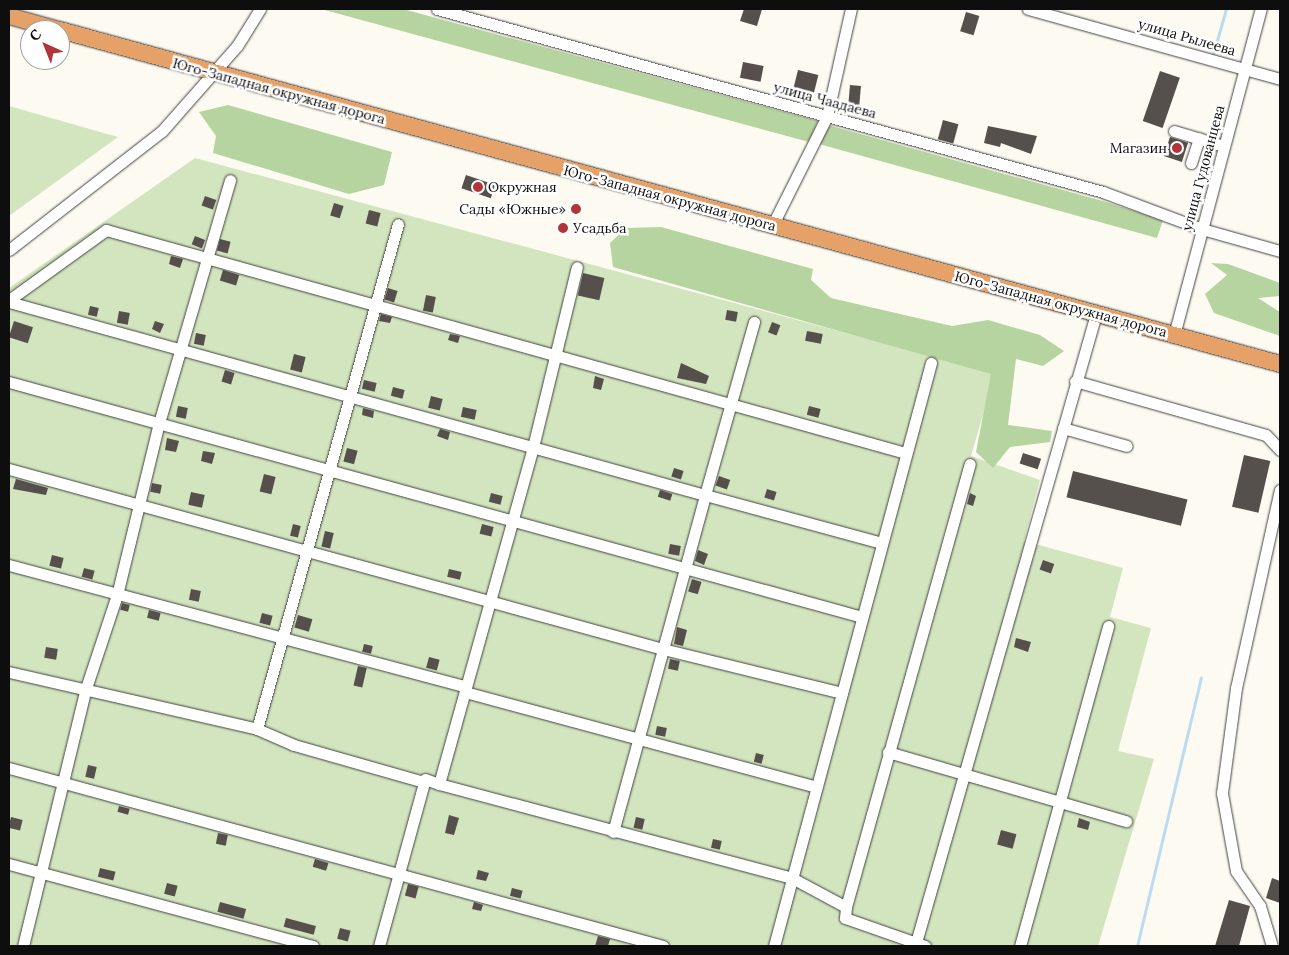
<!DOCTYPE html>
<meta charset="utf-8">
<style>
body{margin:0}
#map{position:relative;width:1289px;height:955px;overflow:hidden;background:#fdfbf1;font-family:Lora,serif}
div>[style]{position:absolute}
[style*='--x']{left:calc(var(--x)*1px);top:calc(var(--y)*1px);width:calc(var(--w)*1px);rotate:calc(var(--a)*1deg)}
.green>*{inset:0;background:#d2e5be}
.forest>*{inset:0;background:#b6d49f}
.stream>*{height:3px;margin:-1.5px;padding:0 1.5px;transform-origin:1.5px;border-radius:1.5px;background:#bbdcf0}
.building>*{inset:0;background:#56504c;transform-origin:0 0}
.roads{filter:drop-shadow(0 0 1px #414141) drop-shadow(0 0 1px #414141)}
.minor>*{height:11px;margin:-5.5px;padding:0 5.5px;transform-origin:5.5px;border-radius:5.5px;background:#fff}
.highway>*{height:16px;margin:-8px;padding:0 8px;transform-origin:8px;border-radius:8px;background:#e5a168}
.dots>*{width:14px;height:14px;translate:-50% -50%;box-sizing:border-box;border:2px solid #fff;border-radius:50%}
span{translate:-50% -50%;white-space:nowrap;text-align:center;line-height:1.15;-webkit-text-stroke:5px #fff;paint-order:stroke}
.street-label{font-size:14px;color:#0e0e0e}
.poi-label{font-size:14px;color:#0e0e0e}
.right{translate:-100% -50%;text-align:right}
.left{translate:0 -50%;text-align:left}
.frame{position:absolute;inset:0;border:10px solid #0e0e0e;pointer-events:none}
.north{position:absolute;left:20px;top:20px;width:50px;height:50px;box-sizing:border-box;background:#fff;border:1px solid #9f9f9f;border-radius:50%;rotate:316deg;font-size:14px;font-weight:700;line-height:20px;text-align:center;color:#0e0e0e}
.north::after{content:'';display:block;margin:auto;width:18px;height:22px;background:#af353a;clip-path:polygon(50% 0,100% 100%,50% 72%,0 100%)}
</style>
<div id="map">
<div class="green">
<div style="clip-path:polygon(9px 106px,118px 137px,9px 216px)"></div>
<div style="clip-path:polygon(195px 158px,995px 373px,971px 456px,1040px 480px,1024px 541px,1123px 568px,1110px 617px,1151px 628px,1118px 751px,1154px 759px,1098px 946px,9px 946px,9px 288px)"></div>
</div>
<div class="forest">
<div style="clip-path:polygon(321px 9px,403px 9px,818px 121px,809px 142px)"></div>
<div style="clip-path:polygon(228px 105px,392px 152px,384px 185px,349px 194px,213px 153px,216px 136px,199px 112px)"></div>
<div style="clip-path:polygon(828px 125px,1106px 202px,1163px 220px,1157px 238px,819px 144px)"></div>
<div style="clip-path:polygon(661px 227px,813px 269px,811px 280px,831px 298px,952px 326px,988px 320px,1040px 335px,1064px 351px,1043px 366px,1016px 359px,1008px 425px,1052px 431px,1050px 442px,1010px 447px,993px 468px,976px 452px,991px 374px,613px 267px,610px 243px,626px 228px)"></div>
<div style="clip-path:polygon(1211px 263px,1228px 264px,1280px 283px,1280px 296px,1258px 298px,1280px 312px,1280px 336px,1214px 313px,1205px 294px,1227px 275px)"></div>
</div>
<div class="stream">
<div style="--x:1212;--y:58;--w:51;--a:-74.1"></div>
<div style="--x:1137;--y:946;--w:276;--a:-76.6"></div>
</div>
<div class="building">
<div style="clip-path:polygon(744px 9px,762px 9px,757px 26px,740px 21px)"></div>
<div style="left:966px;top:12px;width:14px;height:20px;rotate:17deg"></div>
<div style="left:743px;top:62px;width:21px;height:16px;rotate:11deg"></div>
<div style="left:798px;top:70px;width:21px;height:18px;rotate:14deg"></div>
<div style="left:1160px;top:71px;width:21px;height:53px;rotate:19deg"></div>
<div style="left:850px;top:85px;width:11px;height:20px;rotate:5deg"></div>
<div style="left:943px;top:120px;width:16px;height:20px;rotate:15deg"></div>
<div style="clip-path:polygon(988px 126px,1037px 136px,1031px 154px,1001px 143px,1000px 147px,984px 143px)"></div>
<div style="left:1170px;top:137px;width:19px;height:20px;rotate:18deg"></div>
<div style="left:466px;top:175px;width:31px;height:14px;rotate:19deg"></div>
<div style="left:205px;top:196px;width:12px;height:10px;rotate:20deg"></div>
<div style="left:334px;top:203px;width:10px;height:13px;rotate:17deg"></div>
<div style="left:369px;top:210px;width:12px;height:14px;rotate:14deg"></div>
<div style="left:195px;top:236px;width:11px;height:9px;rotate:22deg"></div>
<div style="left:220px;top:239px;width:11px;height:12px;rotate:15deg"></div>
<div style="clip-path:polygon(171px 256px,183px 259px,180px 268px,169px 264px)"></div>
<div style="left:223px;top:270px;width:17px;height:11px;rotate:17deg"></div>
<div style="left:583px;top:273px;width:22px;height:23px;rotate:13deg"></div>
<div style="left:388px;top:288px;width:10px;height:12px;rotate:17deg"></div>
<div style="left:426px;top:295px;width:10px;height:16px;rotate:11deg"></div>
<div style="left:90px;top:306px;width:9px;height:9px;rotate:13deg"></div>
<div style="left:727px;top:310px;width:11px;height:10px;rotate:10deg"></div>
<div style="left:119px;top:311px;width:11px;height:12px;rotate:10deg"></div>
<div style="clip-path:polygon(381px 314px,392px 317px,390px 323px,379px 321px)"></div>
<div style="left:14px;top:321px;width:20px;height:17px;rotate:18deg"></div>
<div style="clip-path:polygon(155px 321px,164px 324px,160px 333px,152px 329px)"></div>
<div style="left:772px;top:322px;width:9px;height:11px;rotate:21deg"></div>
<div style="left:807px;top:331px;width:16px;height:10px;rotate:11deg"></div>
<div style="left:196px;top:333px;width:10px;height:11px;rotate:11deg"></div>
<div style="clip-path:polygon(450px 334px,460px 336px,458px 343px,448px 340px)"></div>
<div style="left:294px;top:354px;width:12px;height:16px;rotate:14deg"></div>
<div style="clip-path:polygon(681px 363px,709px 376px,706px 384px,677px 378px)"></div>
<div style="left:225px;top:370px;width:10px;height:12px;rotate:17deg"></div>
<div style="clip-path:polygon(595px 376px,604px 379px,601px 390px,593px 388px)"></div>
<div style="left:364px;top:380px;width:13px;height:9px;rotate:13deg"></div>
<div style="left:393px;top:387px;width:12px;height:9px;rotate:14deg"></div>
<div style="left:431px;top:396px;width:12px;height:12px;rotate:14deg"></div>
<div style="left:178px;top:406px;width:10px;height:11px;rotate:11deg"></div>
<div style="left:809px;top:406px;width:12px;height:9px;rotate:14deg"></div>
<div style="left:463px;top:407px;width:14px;height:10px;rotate:12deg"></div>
<div style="clip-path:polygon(363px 408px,374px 411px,373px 418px,362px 415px)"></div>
<div style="clip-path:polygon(440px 429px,450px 432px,448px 440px,437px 436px)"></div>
<div style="clip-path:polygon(167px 438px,179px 441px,176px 452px,165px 450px)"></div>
<div style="left:347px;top:448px;width:11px;height:14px;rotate:15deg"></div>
<div style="clip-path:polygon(203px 451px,215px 453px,212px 464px,201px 461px)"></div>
<div style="left:1023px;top:453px;width:19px;height:11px;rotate:18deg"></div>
<div style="left:1244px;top:455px;width:27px;height:53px;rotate:13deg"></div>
<div style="left:674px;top:468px;width:10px;height:9px;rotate:17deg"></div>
<div style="left:1073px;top:471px;width:118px;height:27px;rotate:14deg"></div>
<div style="left:264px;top:474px;width:12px;height:18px;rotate:14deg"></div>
<div style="left:719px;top:476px;width:12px;height:10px;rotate:20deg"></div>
<div style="clip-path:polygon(16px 479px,48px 488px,46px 495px,13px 489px)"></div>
<div style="left:152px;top:483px;width:10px;height:9px;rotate:11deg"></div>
<div style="left:767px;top:489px;width:10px;height:9px;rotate:17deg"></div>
<div style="left:660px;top:490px;width:13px;height:7px;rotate:18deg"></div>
<div style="left:191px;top:492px;width:14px;height:13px;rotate:12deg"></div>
<div style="left:491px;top:493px;width:12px;height:9px;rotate:14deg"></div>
<div style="clip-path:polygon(970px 493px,976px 496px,973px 506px,967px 504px)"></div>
<div style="left:293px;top:524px;width:8px;height:12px;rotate:14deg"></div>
<div style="left:482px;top:524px;width:12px;height:10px;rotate:14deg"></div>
<div style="left:325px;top:531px;width:9px;height:16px;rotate:13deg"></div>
<div style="left:670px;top:544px;width:11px;height:10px;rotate:10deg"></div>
<div style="clip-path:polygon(698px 550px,708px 554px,704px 565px,695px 561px)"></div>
<div style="left:52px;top:555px;width:12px;height:11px;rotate:14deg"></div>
<div style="left:1043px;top:560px;width:12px;height:10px;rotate:20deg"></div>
<div style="left:84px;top:568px;width:11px;height:9px;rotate:15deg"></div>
<div style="left:449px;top:569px;width:13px;height:8px;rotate:13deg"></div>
<div style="left:692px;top:579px;width:10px;height:13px;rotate:17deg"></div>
<div style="left:191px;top:589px;width:10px;height:11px;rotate:11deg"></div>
<div style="left:122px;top:603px;width:8px;height:7px;rotate:14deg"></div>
<div style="left:149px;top:610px;width:12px;height:8px;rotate:14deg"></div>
<div style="left:262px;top:613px;width:11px;height:10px;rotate:15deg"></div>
<div style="left:298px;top:615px;width:15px;height:13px;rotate:16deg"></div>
<div style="clip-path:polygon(677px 627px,687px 630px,683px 646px,674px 644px)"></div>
<div style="clip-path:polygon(1016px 638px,1031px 642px,1028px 652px,1014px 647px)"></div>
<div style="left:364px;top:644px;width:9px;height:8px;rotate:13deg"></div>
<div style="left:46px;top:647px;width:12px;height:11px;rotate:9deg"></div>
<div style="left:429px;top:657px;width:11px;height:11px;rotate:15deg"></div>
<div style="left:670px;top:659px;width:10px;height:10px;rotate:11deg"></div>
<div style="left:358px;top:666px;width:9px;height:20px;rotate:13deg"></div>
<div style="left:657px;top:726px;width:10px;height:9px;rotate:11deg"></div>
<div style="left:756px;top:753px;width:8px;height:9px;rotate:14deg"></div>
<div style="left:88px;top:765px;width:9px;height:12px;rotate:13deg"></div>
<div style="left:119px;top:806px;width:11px;height:6px;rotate:15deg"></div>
<div style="clip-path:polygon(449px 815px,459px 818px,454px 835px,445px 833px)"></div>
<div style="left:11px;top:817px;width:12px;height:11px;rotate:14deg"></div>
<div style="left:636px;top:817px;width:9px;height:11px;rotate:13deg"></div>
<div style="clip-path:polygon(1079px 818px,1090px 822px,1088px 830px,1077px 827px)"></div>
<div style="left:1001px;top:830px;width:16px;height:15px;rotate:15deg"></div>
<div style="left:218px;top:833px;width:10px;height:11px;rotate:11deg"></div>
<div style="left:713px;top:839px;width:9px;height:9px;rotate:13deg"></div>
<div style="left:315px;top:859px;width:14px;height:8px;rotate:17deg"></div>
<div style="left:100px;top:868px;width:16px;height:9px;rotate:14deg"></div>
<div style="clip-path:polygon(478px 870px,489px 873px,486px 881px,476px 879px)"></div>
<div style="clip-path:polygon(1272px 878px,1280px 881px,1280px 903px,1266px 898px)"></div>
<div style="left:167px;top:883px;width:11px;height:11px;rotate:15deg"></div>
<div style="left:408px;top:884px;width:11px;height:12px;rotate:15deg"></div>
<div style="left:512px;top:888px;width:11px;height:8px;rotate:15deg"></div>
<div style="clip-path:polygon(1229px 900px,1250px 906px,1239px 946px,1215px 946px)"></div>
<div style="left:220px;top:902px;width:27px;height:10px;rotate:15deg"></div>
<div style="clip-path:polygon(474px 902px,483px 905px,481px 911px,472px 909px)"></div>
<div style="left:286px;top:918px;width:31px;height:9px;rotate:15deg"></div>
<div style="left:340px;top:928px;width:11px;height:11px;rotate:15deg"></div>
<div style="clip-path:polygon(598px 936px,610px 939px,608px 946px,595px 946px)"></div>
</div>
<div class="roads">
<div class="minor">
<div style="--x:437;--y:9;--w:691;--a:15.36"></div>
<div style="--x:1103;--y:192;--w:106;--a:20.5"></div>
<div style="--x:1202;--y:229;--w:81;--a:15.8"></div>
<div style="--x:1028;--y:9;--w:262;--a:15.5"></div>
<div style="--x:1174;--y:131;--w:52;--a:16.7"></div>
<div style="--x:1191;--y:163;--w:26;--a:-72"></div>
<div style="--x:772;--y:226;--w:123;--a:-63.4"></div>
<div style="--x:827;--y:116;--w:110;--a:-77.4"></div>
<div style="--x:9;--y:250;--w:194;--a:-37.9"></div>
<div style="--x:162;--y:131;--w:113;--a:-48.6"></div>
<div style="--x:237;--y:46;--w:44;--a:-58.1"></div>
<div style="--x:9;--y:300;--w:120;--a:-35.8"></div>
<div style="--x:106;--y:230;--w:830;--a:15.58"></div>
<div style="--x:9;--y:302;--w:722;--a:15.5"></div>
<div style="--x:705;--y:495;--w:180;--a:-74.2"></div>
<div style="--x:1174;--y:335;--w:337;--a:-75.1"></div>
<div style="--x:1075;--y:381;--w:198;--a:15.8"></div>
<div style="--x:1266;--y:435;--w:21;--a:47"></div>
<div style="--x:9;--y:382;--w:885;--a:15.4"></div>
<div style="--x:1063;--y:428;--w:66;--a:15.7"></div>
<div style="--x:9;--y:469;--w:678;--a:15.39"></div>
<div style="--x:663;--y:649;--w:184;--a:13.8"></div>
<div style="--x:9;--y:565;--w:473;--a:14.9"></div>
<div style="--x:9;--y:672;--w:254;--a:12.9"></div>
<div style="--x:257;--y:729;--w:40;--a:23.4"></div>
<div style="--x:294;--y:745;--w:135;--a:15.9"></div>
<div style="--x:465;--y:692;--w:364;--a:15.1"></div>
<div style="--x:257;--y:729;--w:524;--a:-74.4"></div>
<div style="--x:888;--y:752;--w:248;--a:16.2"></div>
<div style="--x:9;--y:768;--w:678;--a:15.23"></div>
<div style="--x:439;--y:784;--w:365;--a:14.9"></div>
<div style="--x:792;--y:878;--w:61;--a:28.2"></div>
<div style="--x:846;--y:907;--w:11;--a:95"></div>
<div style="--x:845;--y:918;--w:85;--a:19.3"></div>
<div style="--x:613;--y:832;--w:349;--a:-74.7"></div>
<div style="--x:705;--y:495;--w:183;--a:15.2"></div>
<div style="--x:9;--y:864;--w:315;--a:15.1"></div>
<div style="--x:846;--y:907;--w:460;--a:-74.4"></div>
<div style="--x:23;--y:946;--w:266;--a:-76.3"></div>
<div style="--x:86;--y:688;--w:98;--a:-71.6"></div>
<div style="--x:117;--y:595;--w:177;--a:-76.3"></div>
<div style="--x:159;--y:423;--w:253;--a:-73.7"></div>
<div style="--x:379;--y:946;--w:173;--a:-74.6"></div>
<div style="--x:425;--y:779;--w:15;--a:20"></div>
<div style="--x:439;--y:784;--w:350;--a:-74.4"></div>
<div style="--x:533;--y:447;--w:185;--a:-76.3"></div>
<div style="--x:774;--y:946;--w:604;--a:-74.93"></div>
<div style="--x:915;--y:946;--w:657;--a:-74.02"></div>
<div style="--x:1020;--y:946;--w:332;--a:-74.6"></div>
<div style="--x:1272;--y:946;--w:42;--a:-106.7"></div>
<div style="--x:1260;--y:906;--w:42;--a:-124.4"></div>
<div style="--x:1236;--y:871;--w:79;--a:-100.2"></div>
<div style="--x:1222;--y:793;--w:106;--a:-82.4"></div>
<div style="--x:1236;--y:688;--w:203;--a:-77.5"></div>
</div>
<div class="highway">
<div style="--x:9;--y:16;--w:52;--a:15.6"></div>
<div style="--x:60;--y:30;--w:1265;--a:15.31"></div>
</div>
</div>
<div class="dots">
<div style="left:1177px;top:148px;background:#af353a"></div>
<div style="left:478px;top:187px;background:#af353a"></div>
<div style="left:576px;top:209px;background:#af353a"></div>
<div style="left:563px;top:228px;background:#af353a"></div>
</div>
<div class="street-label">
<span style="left:1187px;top:37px;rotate:16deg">улица Рылеева</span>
<span style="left:279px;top:91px;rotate:15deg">Юго-Западная окружная дорога</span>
<span style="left:825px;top:100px;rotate:15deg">улица Чаадаева</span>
<span style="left:1203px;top:168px;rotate:-75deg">улица Гудованцева</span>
<span style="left:670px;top:198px;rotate:15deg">Юго-Западная окружная дорога</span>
<span style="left:1061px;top:304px;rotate:15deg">Юго-Западная окружная дорога</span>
</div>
<div class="poi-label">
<span class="right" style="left:1167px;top:148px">Магазин</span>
<span class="left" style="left:488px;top:187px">Окружная</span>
<span class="right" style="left:566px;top:209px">Сады «Южные»</span>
<span class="left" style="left:573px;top:228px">Усадьба</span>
</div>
<div class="frame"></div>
<div class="north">С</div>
</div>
